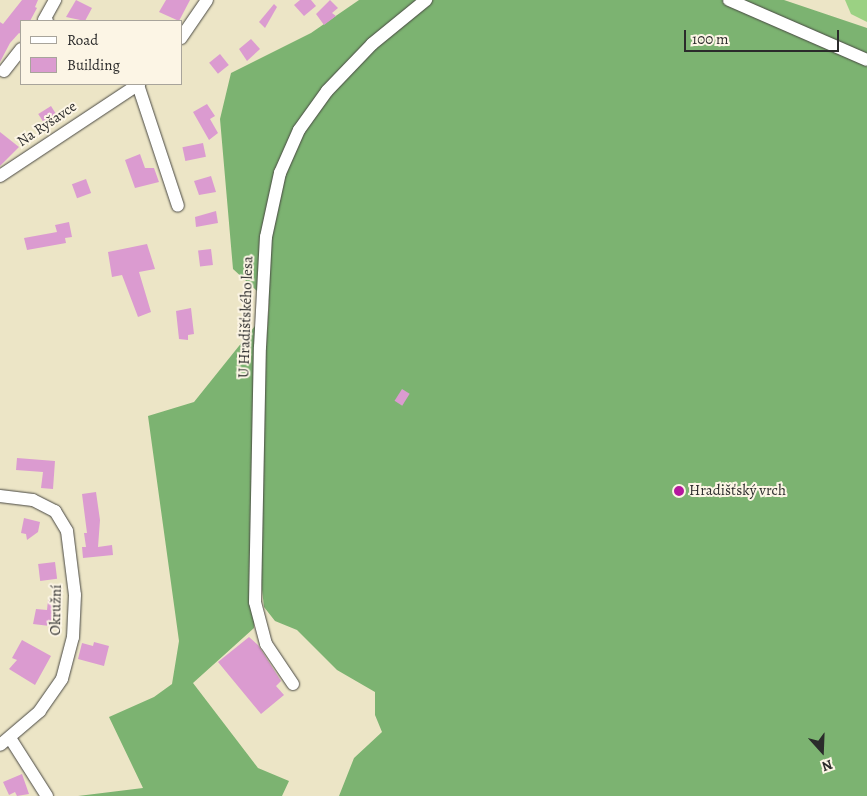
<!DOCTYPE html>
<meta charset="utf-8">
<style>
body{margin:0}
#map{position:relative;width:867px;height:796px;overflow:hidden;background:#ece5c6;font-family:Alegreya,serif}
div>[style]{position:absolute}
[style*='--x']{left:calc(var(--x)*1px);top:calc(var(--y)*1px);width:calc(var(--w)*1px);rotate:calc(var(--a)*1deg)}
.green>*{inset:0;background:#9bd183}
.forest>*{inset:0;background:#7cb371}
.building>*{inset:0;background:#db9bd0;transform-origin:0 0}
.roads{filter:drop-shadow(0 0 1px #484742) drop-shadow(0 0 1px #484742)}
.minor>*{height:12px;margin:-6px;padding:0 6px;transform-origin:6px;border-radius:6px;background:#fff}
.dots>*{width:14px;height:14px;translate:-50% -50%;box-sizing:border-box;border:2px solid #fcf5e5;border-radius:50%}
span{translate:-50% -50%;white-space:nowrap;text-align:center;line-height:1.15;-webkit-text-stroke:4px #fcf5e5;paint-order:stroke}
.street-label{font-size:15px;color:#2b2b2b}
.poi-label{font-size:15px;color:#2b2b2b}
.left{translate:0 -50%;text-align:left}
.legend{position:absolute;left:20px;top:20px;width:162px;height:65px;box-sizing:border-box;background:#fcf5e5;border:1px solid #a8a49b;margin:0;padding:6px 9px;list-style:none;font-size:15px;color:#2b2b2b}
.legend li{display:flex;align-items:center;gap:10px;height:25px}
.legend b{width:25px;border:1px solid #a8a49b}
.north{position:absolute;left:797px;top:726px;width:50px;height:50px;-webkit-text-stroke:4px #fcf5e5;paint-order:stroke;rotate:160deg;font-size:14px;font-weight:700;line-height:20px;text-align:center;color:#2b2b2b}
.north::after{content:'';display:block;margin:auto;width:18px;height:22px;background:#2b2b2b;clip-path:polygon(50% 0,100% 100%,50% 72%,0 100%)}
.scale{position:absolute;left:684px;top:30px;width:155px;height:22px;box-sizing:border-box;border:2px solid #2b2b2b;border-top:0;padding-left:6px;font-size:15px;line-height:18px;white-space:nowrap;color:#2b2b2b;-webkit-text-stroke:4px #fcf5e5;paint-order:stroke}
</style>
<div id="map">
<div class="green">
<div style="clip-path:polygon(845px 0,867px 0,867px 22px,851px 14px)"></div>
</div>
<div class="forest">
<div style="clip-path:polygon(359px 0,784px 0,867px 28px,867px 796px,339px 796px,354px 758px,382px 732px,375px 715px,375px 692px,337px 670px,297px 630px,275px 621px,264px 607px,261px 581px,264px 379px,269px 302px,233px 269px,220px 119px,231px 73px,311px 33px)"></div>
<div style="clip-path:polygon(255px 326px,254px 628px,193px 683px,258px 768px,289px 781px,282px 796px,78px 796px,143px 788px,109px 717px,154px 697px,172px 684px,179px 641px,148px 416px,194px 402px)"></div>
</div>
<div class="building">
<div style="clip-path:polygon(22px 0,38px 0,35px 7px,37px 8px,30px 21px,21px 21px,21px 34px,19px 33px,10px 43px,0 62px,0 22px,3px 24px)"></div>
<div style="clip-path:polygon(76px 0,92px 8px,85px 21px,66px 17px)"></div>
<div style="clip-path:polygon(166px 0,190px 0,179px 21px,159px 12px)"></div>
<div style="clip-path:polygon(300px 0,311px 0,316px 6px,304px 16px,294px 5px)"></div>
<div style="clip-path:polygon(330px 0,338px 8px,332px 13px,336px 16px,324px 25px,316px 14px)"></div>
<div style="clip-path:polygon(274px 4px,277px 7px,265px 28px,259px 22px)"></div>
<div style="clip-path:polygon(251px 39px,260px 49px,247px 61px,239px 49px)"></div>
<div style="left:220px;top:54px;width:14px;height:14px;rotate:51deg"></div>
<div style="clip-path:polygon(207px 104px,215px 116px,210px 119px,218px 133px,209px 140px,193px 112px)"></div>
<div style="left:51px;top:106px;width:13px;height:15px;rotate:58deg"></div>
<div style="clip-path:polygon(0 132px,19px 147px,0 166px)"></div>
<div style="left:203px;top:143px;width:14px;height:21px;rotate:78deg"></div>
<div style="clip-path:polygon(140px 154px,145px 168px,154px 168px,159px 182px,135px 188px,125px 160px)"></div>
<div style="clip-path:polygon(211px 176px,216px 192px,199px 195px,194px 181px)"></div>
<div style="left:86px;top:179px;width:15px;height:15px;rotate:70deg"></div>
<div style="clip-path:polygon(216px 211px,218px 223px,196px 227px,195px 217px)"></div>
<div style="clip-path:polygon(69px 222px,72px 237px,65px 238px,66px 243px,27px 250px,24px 238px,57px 232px,55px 225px)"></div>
<div style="clip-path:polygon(147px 244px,155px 269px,139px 272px,151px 312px,138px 317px,122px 275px,112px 277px,108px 252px)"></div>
<div style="left:211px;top:249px;width:16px;height:13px;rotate:83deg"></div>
<div style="clip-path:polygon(191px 308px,194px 334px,188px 335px,188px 340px,179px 339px,176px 311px)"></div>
<div style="left:402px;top:389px;width:9px;height:14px;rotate:32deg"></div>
<div style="clip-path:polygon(17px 458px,55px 461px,53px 489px,41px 488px,43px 472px,16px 470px)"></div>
<div style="clip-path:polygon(96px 492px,100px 520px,98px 547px,112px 545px,113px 555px,83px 558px,82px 547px,86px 547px,84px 533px,87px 533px,82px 494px)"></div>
<div style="clip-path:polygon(24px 518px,40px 522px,38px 532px,27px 540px,26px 534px,21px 533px)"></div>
<div style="left:55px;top:562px;width:17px;height:17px;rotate:83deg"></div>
<div style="clip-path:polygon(48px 600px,60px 602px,58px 627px,33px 624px,36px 609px,47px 610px)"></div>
<div style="clip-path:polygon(249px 637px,258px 645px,281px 681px,276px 686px,284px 695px,261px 714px,218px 662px)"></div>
<div style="clip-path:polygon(22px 640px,51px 656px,35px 685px,9px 669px,17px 660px,12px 658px)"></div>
<div style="clip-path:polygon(94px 642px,109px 646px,104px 666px,78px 659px,82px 643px,93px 646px)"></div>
<div style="clip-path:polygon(22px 774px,29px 794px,17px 796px,15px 792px,9px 795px,3px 782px)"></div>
</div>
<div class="roads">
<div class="minor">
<div style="--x:729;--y:0;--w:150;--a:23.5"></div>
<div style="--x:47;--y:21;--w:3;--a:-162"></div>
<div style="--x:44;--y:20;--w:23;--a:-61"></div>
<div style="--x:181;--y:38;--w:46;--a:-55.6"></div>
<div style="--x:4;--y:71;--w:28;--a:-52"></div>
<div style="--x:138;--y:85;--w:127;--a:71.7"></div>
<div style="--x:0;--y:176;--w:167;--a:-33.5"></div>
<div style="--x:0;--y:496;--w:33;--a:7"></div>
<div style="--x:33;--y:500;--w:25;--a:27"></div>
<div style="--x:55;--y:511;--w:23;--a:59"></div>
<div style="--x:67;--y:531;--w:64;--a:82.9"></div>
<div style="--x:75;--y:595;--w:42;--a:92.7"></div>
<div style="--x:73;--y:637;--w:43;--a:104.7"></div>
<div style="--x:62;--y:679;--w:39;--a:125"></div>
<div style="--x:40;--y:711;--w:52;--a:139.6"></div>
<div style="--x:293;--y:684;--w:48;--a:-124"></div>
<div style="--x:266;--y:644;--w:43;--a:-104.7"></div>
<div style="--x:255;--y:602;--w:255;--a:-88.9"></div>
<div style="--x:260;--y:347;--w:110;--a:-86.9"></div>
<div style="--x:266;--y:237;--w:66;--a:-77.7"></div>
<div style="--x:280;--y:173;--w:47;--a:-66.2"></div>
<div style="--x:299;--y:130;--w:48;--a:-54.3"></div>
<div style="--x:327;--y:91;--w:65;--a:-46.2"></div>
<div style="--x:372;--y:44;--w:70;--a:-39.2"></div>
<div style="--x:10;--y:738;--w:69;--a:57.5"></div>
</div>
</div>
<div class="dots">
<div style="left:679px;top:491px;background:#b5179e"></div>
</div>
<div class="street-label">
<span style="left:47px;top:124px;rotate:-34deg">Na Ryšavce</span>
<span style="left:246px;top:317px;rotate:-88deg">U Hradišťského lesa</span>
<span style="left:56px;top:610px;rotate:-89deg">Okružní</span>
</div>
<div class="poi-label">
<span class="left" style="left:689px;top:491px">Hradišťský vrch</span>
</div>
<ul class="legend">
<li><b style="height:6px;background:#fff"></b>Road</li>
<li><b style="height:14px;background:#db9bd0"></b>Building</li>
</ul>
<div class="north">N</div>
<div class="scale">100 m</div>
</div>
